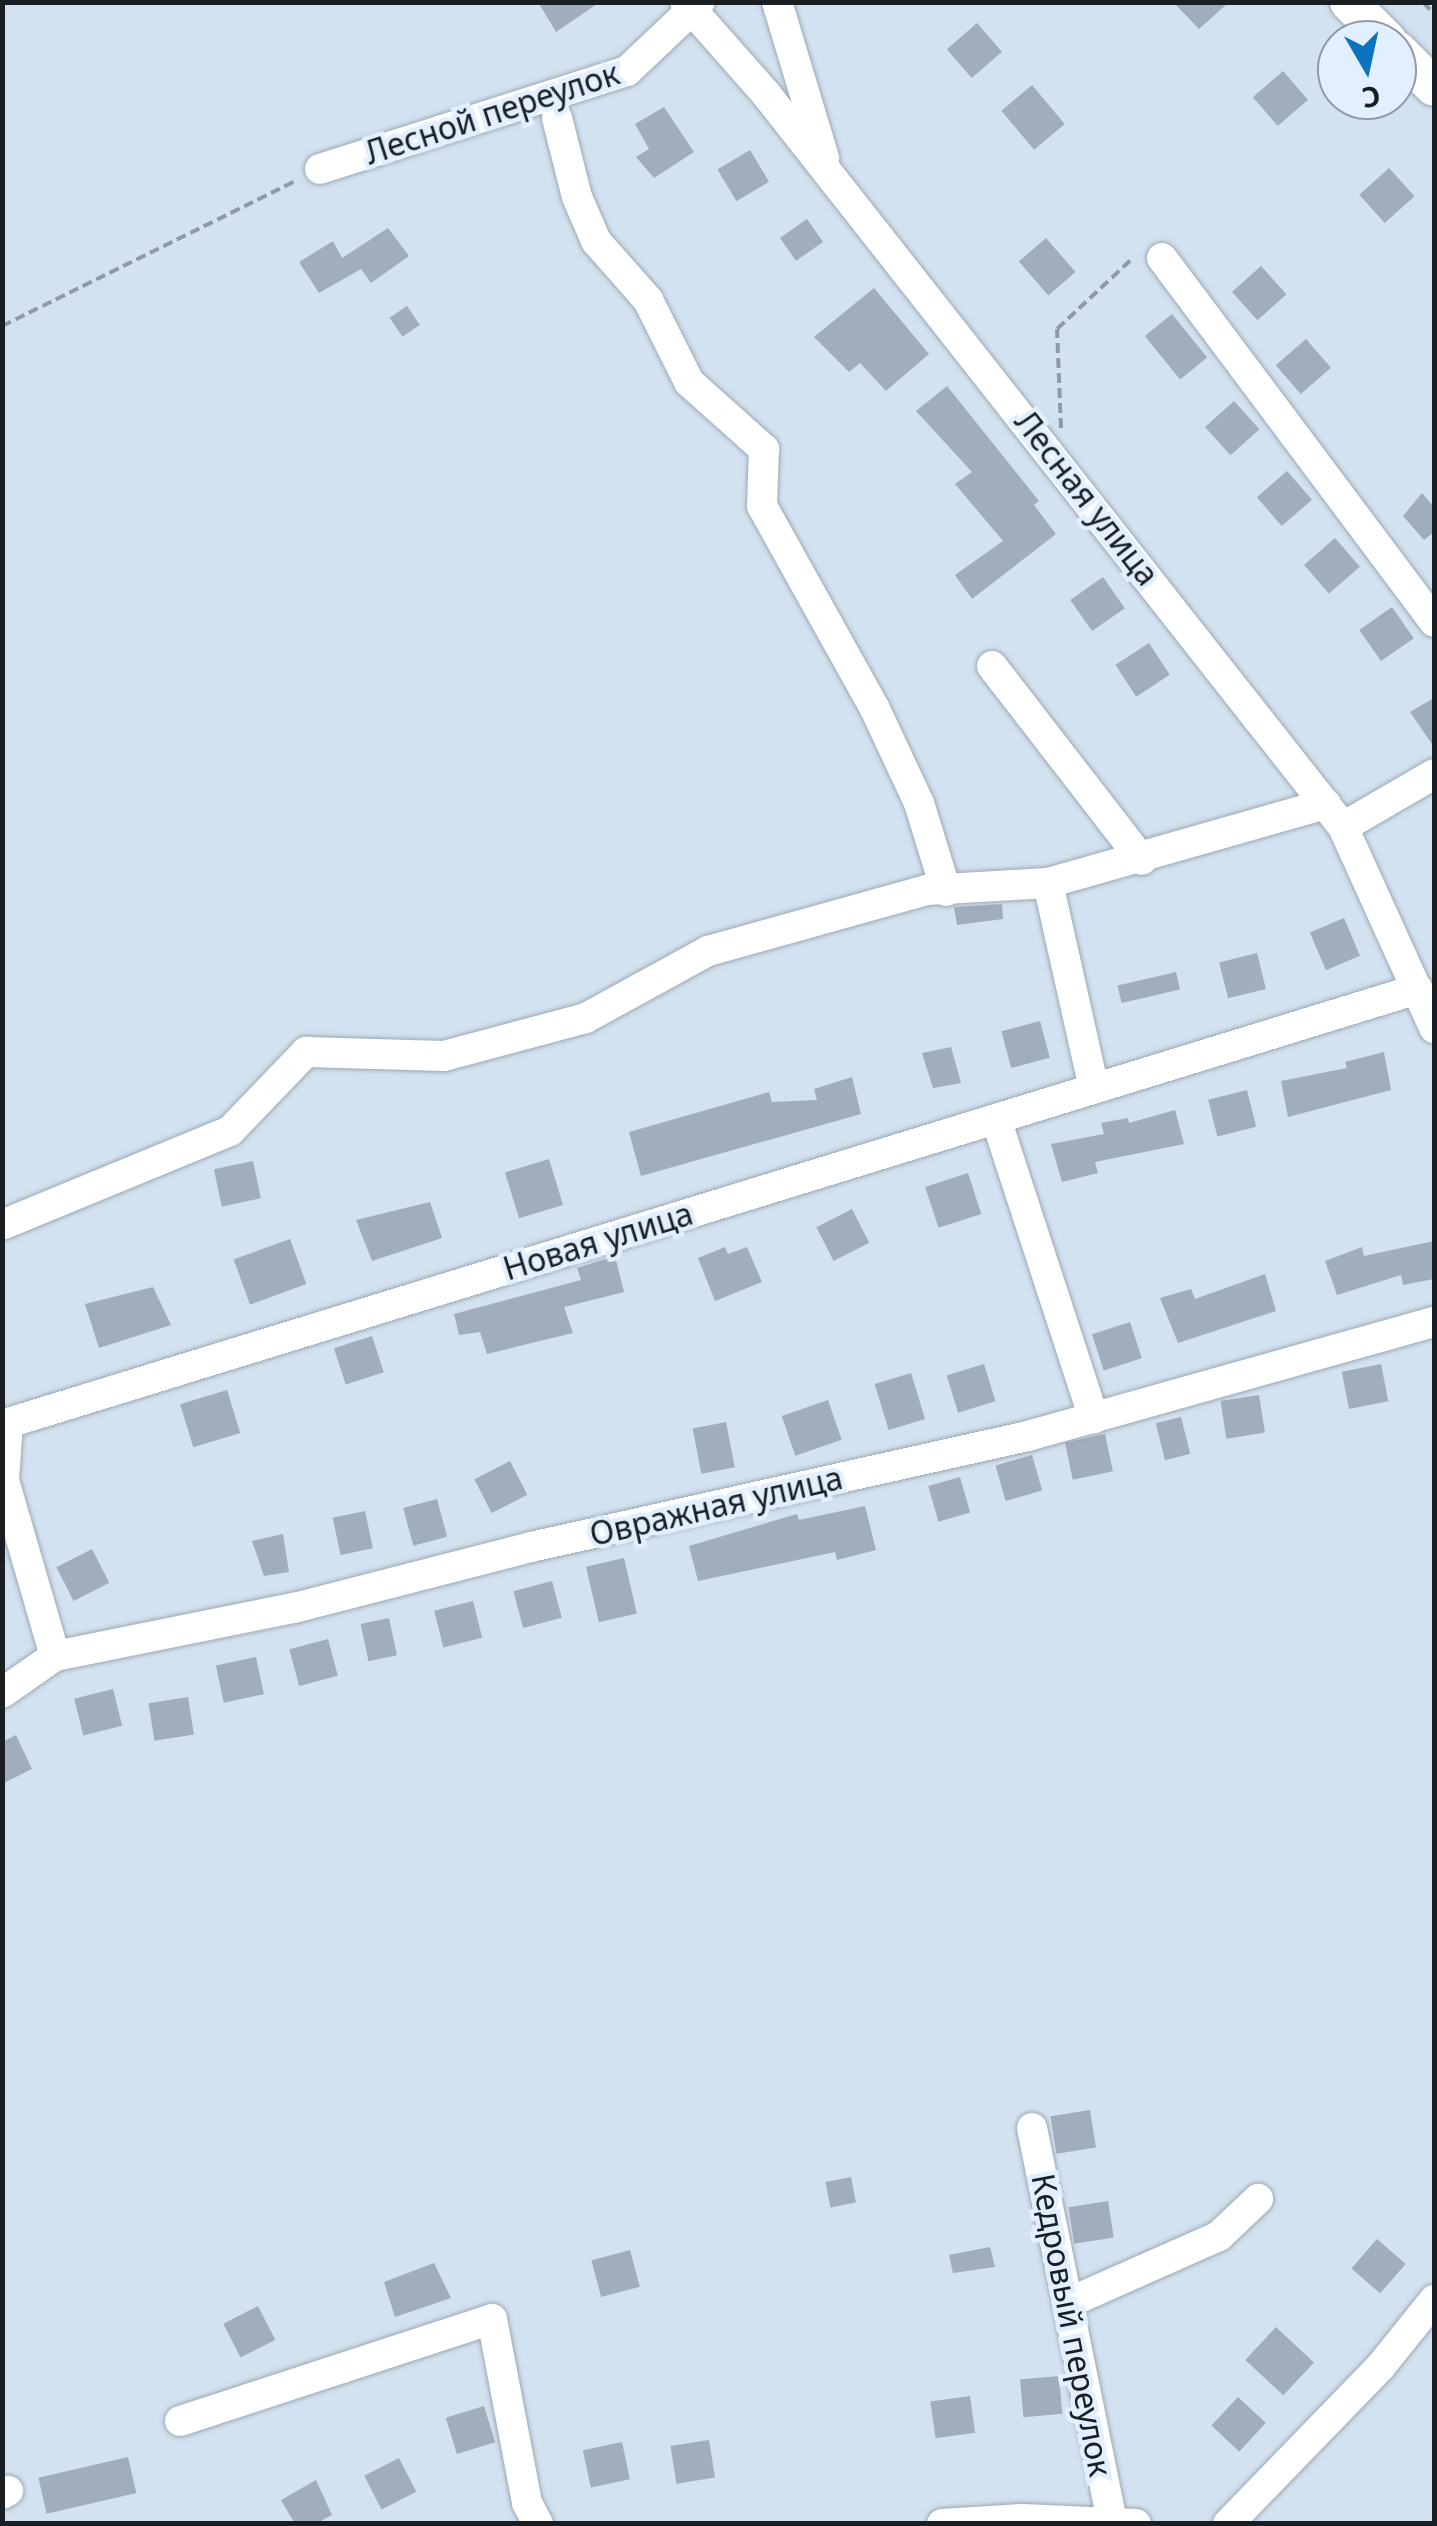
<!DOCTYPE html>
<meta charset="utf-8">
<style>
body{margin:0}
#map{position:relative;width:1437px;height:2526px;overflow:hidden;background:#d3e2f0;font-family:"Noto Sans",sans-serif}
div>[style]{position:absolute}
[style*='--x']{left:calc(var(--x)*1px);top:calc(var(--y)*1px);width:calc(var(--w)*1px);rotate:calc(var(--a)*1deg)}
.building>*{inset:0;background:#a0adbb;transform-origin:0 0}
.path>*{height:4px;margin-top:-2px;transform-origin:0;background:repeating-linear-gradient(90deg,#8f9aa5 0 10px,transparent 0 15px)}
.roads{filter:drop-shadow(0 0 2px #9ba9b6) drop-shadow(0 0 2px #9ba9b6)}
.minor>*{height:30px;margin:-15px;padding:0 15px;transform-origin:15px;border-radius:15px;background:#fff}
.major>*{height:38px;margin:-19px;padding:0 19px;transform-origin:19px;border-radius:19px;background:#fff}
span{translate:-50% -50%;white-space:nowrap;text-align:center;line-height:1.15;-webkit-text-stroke:9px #e1effe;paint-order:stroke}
.street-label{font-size:32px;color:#191e23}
.frame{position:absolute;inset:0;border:5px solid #191e23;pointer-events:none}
.north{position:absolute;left:1317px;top:20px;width:100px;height:100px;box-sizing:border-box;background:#e1effe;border:2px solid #919ba6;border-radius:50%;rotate:171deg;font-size:28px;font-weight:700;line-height:40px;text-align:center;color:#191e23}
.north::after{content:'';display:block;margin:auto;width:35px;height:45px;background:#0c73bf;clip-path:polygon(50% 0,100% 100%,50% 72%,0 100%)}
</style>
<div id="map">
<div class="building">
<div style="clip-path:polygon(538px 2px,600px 2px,556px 32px)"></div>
<div style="clip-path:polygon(1173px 2px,1229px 2px,1199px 29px)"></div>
<div style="left:977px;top:23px;width:38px;height:40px;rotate:49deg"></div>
<div style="left:1283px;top:71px;width:38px;height:40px;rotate:49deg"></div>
<div style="left:1032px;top:85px;width:51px;height:40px;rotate:50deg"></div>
<div style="clip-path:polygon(664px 107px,694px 152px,654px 178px,636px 157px,649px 149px,635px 124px)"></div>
<div style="left:750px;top:150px;width:37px;height:38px;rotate:59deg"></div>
<div style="left:1389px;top:168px;width:38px;height:40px;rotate:48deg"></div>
<div style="left:807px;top:219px;width:28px;height:33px;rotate:55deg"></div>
<div style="clip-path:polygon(388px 228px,409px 256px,371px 283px,361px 269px,319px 293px,299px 262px,333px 241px,342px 258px)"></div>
<div style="left:1046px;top:238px;width:45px;height:36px;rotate:49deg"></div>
<div style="left:1261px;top:266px;width:38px;height:39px;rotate:48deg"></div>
<div style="clip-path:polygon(874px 288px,929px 354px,886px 391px,860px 363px,849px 372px,814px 337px)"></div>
<div style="left:407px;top:306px;width:23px;height:21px;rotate:56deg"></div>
<div style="left:1172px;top:314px;width:56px;height:35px;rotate:51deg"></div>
<div style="left:1306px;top:339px;width:38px;height:40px;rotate:49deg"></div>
<div style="clip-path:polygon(947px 386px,1039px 501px,1034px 505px,1056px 534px,972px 599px,955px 575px,1003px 541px,955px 484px,972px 472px,916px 411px)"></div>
<div style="left:1234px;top:401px;width:38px;height:39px;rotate:48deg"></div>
<div style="left:1287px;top:471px;width:38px;height:40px;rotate:49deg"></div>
<div style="clip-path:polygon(1422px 493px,1434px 507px,1434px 532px,1424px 540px,1403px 516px)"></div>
<div style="left:1335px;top:538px;width:38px;height:41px;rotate:49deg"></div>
<div style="left:1103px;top:577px;width:38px;height:40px;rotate:55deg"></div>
<div style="left:1392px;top:607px;width:38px;height:40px;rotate:55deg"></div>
<div style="left:1149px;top:643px;width:38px;height:40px;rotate:57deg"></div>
<div style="clip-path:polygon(1434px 698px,1434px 747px,1410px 712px)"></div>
<div style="clip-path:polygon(1002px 904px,1003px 919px,957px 925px,954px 907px)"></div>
<div style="left:1344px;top:918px;width:41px;height:37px;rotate:67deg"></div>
<div style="left:1257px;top:953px;width:37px;height:39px;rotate:76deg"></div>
<div style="left:1176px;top:972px;width:18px;height:60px;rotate:77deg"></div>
<div style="left:1040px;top:1021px;width:38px;height:40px;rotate:75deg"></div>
<div style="clip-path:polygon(951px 1047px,961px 1083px,933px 1088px,922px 1053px)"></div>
<div style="clip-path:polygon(1384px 1052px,1391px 1090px,1288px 1117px,1281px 1081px,1347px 1068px,1345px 1062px)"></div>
<div style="clip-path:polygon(852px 1077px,861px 1114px,641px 1176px,629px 1132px,769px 1092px,772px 1102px,817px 1100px,814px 1089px)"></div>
<div style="left:1247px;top:1090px;width:38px;height:40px;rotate:76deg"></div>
<div style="clip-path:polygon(1175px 1110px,1184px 1144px,1095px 1162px,1098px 1173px,1062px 1182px,1051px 1144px,1104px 1134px,1101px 1123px,1128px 1118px,1129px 1123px)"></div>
<div style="left:549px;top:1159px;width:48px;height:46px;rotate:73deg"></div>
<div style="left:253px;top:1161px;width:38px;height:40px;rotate:78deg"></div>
<div style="left:968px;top:1173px;width:43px;height:45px;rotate:72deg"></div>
<div style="clip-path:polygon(430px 1202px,442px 1238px,372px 1261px,356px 1220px)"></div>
<div style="left:852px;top:1209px;width:38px;height:40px;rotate:63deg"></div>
<div style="left:290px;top:1239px;width:48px;height:60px;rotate:70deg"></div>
<div style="clip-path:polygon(1434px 1241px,1434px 1279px,1403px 1285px,1401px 1275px,1337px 1295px,1325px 1261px,1362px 1247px,1364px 1256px)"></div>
<div style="clip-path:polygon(725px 1247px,728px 1254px,747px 1247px,762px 1282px,715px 1301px,698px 1258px)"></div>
<div style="clip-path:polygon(615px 1256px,624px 1292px,564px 1307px,573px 1333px,487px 1354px,480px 1332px,459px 1335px,454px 1314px,581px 1280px,577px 1268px)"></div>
<div style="clip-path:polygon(1265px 1274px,1276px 1311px,1178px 1343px,1160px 1298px,1191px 1289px,1195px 1299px)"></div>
<div style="clip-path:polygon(153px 1287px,171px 1325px,99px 1348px,85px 1304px)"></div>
<div style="left:1130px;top:1322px;width:38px;height:40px;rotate:72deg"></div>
<div style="left:372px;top:1336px;width:38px;height:40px;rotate:72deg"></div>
<div style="left:984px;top:1364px;width:39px;height:39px;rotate:73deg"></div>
<div style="left:1381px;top:1364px;width:38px;height:40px;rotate:79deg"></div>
<div style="left:911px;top:1373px;width:48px;height:38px;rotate:73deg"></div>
<div style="left:227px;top:1390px;width:45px;height:49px;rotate:73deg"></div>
<div style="left:1259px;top:1395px;width:38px;height:39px;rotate:81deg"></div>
<div style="left:828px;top:1400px;width:42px;height:49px;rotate:71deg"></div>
<div style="left:1181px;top:1417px;width:38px;height:26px;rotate:76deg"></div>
<div style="left:726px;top:1422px;width:46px;height:34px;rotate:79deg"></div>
<div style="left:1105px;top:1434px;width:38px;height:41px;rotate:78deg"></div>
<div style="left:1032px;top:1455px;width:37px;height:38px;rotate:74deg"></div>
<div style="left:510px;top:1461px;width:38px;height:40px;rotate:63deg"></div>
<div style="left:960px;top:1477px;width:37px;height:33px;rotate:74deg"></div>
<div style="left:437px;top:1499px;width:39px;height:35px;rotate:75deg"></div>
<div style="clip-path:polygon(865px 1506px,876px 1550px,837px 1560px,835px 1552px,698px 1581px,689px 1546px,797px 1514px,799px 1520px)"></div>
<div style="left:365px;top:1511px;width:38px;height:33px;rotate:78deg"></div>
<div style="clip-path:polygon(283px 1534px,289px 1572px,264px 1576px,252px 1541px)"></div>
<div style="left:92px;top:1549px;width:38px;height:40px;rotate:63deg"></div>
<div style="left:624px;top:1558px;width:57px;height:39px;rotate:77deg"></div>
<div style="left:552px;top:1581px;width:38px;height:40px;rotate:75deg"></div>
<div style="left:473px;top:1601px;width:38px;height:40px;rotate:76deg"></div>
<div style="left:389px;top:1618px;width:38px;height:29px;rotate:78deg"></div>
<div style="left:328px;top:1639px;width:38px;height:40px;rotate:75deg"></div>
<div style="left:256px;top:1657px;width:38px;height:41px;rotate:78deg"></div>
<div style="left:113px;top:1689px;width:38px;height:40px;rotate:76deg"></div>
<div style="left:188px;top:1697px;width:38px;height:40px;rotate:81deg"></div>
<div style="clip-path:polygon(16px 1735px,32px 1769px,2px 1784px,2px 1742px)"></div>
<div style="left:1090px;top:2110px;width:38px;height:40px;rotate:81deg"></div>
<div style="left:851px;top:2177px;width:26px;height:26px;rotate:79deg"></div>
<div style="left:1108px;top:2201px;width:37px;height:40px;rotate:81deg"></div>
<div style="left:1377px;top:2239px;width:38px;height:39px;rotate:41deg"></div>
<div style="clip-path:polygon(990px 2247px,995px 2267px,953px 2273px,949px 2255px)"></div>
<div style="left:630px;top:2250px;width:38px;height:40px;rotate:75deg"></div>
<div style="clip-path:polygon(434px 2263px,451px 2298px,395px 2317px,384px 2282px)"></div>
<div style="left:258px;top:2306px;width:38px;height:39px;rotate:63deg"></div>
<div style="left:1276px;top:2327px;width:52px;height:45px;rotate:43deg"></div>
<div style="left:1059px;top:2376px;width:38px;height:39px;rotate:85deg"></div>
<div style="left:970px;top:2396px;width:37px;height:40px;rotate:82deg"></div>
<div style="left:1238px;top:2397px;width:38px;height:39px;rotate:43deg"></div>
<div style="left:484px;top:2406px;width:38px;height:40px;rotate:73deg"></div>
<div style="left:709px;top:2440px;width:38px;height:39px;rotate:81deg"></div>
<div style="left:622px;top:2442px;width:38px;height:40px;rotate:78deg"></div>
<div style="left:128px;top:2457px;width:37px;height:92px;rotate:77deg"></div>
<div style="left:399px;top:2458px;width:38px;height:39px;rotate:63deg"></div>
<div style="clip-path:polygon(316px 2480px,332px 2515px,315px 2524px,295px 2524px,281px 2500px)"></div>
</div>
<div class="path">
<div style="--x:1423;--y:2;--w:16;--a:47"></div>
<div style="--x:2;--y:326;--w:330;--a:-26.3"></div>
<div style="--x:1061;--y:428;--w:99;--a:-92.3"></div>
<div style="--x:1057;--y:329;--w:105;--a:-43.1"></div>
</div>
<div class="roads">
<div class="minor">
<div style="--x:685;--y:2;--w:123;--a:48.6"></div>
<div style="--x:766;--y:94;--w:933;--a:51.79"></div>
<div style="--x:1343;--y:827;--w:221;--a:65.6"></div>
<div style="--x:777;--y:2;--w:163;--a:73.2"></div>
<div style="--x:557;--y:118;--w:81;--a:75.8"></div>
<div style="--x:577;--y:197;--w:48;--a:66.6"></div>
<div style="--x:596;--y:241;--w:79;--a:48.6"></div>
<div style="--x:648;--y:300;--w:92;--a:63.4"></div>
<div style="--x:689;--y:382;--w:101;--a:41.8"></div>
<div style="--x:764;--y:449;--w:57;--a:92"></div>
<div style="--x:762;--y:506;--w:230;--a:60.9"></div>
<div style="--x:874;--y:707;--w:106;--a:64.9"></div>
<div style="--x:919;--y:803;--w:92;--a:72.9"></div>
<div style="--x:320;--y:169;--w:322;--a:-17.7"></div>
<div style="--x:627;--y:71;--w:100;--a:-43.4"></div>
<div style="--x:1162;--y:258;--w:454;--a:53.2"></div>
<div style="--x:992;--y:666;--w:245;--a:52.3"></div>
<div style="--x:1343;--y:827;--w:105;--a:-30.2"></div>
<div style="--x:1048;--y:883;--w:210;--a:77.4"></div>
<div style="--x:996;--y:1119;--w:315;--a:71.9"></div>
<div style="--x:2;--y:1225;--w:247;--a:-22.4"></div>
<div style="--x:230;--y:1131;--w:110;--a:-46.1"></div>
<div style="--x:306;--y:1052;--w:138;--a:1.7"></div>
<div style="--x:444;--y:1056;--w:147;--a:-15"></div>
<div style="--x:586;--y:1018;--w:139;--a:-28.8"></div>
<div style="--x:708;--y:951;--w:227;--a:-15.6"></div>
<div style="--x:927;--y:890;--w:121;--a:-3.3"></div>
<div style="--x:1048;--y:883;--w:289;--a:-15.9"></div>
<div style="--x:55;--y:1656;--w:183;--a:-106.2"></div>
<div style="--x:4;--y:1480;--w:57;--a:-86"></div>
<div style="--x:8;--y:1423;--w:1475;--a:-17.11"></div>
<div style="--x:2;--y:1693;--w:65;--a:-34.9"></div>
<div style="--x:55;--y:1656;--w:244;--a:-11.4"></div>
<div style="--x:294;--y:1608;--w:245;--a:-14.4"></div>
<div style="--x:531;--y:1547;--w:509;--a:-12.59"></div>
<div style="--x:1028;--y:1436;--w:422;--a:-15.7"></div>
<div style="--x:1032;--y:2128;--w:402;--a:78.5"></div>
<div style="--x:1068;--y:2303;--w:165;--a:-23.9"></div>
<div style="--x:1219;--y:2236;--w:54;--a:-43.5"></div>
<div style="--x:180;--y:2421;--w:328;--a:-18.1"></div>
<div style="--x:492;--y:2319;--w:187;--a:79.2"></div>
<div style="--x:527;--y:2503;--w:24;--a:62"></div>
<div style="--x:2;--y:2494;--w:7;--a:-27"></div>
<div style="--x:942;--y:2524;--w:80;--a:-3.6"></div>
<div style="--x:1022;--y:2519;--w:114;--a:2.5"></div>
<div style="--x:1228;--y:2524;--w:220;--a:-45.9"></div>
<div style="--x:1381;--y:2366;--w:85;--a:-51.2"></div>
</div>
<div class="major">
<div style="--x:1349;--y:2;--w:54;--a:45"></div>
<div style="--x:1397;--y:50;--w:52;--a:45"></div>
</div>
</div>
<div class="street-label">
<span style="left:492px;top:113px;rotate:-18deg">Лесной переулок</span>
<span style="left:1087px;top:498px;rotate:52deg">Лесная улица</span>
<span style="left:598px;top:1241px;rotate:-17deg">Новая улица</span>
<span style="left:716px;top:1506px;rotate:-13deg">Овражная улица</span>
<span style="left:1072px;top:2325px;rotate:79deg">Кедровый переулок</span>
</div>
<div class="frame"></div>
<div class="north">С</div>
</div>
